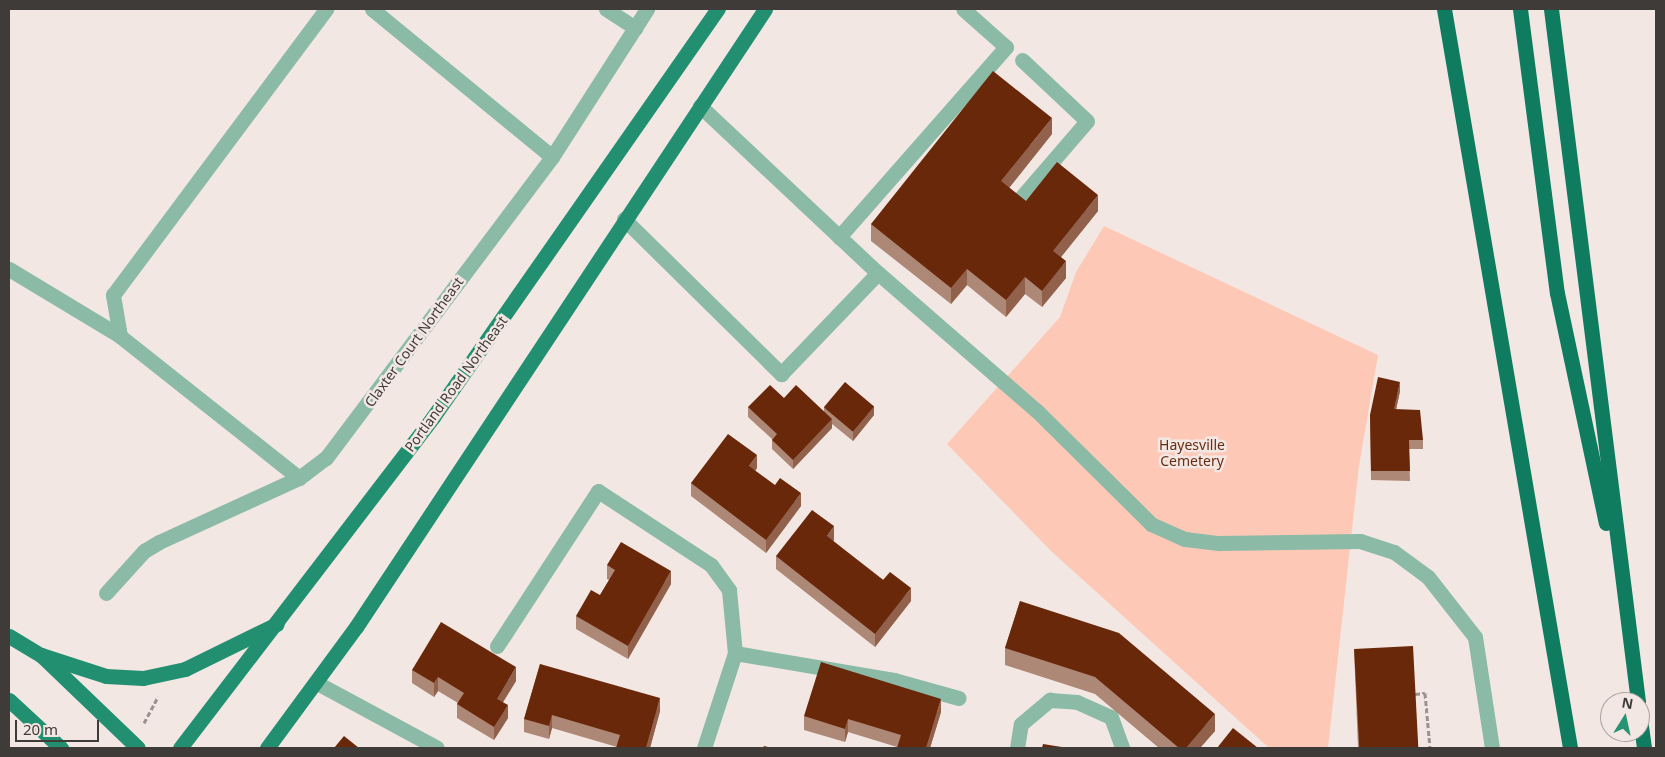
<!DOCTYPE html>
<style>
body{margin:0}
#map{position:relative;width:1665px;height:757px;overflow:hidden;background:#f3e7e3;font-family:"Noto Sans",sans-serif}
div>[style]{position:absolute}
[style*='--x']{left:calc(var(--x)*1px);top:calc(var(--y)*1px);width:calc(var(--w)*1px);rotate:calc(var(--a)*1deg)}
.green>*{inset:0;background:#fdc9b6}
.path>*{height:3px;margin-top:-1.5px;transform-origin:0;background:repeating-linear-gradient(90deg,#9a928f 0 5px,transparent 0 7.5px)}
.minor>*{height:15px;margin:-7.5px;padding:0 7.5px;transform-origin:7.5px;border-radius:7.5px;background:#8bbaa7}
.major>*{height:15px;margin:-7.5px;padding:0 7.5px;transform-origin:7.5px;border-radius:7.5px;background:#229070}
.highway>*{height:15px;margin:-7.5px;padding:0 7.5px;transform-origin:7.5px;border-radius:7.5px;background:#0f7c5f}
.wall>*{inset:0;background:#ae8876}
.shaded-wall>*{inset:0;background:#92614b}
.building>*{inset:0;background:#69280a;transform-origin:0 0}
span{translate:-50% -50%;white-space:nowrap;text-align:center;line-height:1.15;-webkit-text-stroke:5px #f3e7e3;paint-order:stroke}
.street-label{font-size:14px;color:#3f3b39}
.park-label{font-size:14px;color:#692d13}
.frame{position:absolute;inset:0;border:10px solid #3f3b39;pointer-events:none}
.north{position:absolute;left:1600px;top:692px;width:50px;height:50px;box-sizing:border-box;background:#f3e7e3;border:1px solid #aba29f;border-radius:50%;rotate:10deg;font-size:14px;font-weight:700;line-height:20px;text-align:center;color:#3f3b39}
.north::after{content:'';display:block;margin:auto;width:18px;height:22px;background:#269373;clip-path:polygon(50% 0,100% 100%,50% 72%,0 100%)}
.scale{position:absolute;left:15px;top:720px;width:84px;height:22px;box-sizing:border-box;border:2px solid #3f3b39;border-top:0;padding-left:6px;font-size:15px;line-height:18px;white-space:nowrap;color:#3f3b39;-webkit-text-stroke:4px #f3e7e3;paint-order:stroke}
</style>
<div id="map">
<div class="green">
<div style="clip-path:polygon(1104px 226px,1378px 355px,1359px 466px,1328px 748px,1269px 748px,1051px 551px,947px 444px,1060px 317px,1076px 272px)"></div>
</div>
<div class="path">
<div style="--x:1415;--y:694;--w:10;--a:-6"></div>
<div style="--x:1425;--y:693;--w:55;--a:84.8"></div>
<div style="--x:144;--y:723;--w:30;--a:-62"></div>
</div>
<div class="minor">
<div style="--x:372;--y:9;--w:233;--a:39.4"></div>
<div style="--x:606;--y:9;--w:35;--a:33"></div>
<div style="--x:700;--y:106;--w:244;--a:43.2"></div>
<div style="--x:878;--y:273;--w:211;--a:41"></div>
<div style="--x:1037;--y:411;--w:161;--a:44.7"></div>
<div style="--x:1151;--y:524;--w:37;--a:24"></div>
<div style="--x:1185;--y:539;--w:34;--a:7"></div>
<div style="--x:1219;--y:543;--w:141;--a:-0.8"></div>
<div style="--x:1360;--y:541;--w:36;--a:18"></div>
<div style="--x:1394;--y:552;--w:42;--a:36.3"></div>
<div style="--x:1428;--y:577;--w:76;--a:51.9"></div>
<div style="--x:1475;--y:637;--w:112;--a:81.3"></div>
<div style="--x:1013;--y:207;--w:113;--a:-49.3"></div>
<div style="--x:1087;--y:121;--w:89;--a:-136.8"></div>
<div style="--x:624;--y:219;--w:221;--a:44.6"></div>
<div style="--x:781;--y:374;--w:140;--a:-46.2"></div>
<div style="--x:839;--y:237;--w:253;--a:-48.7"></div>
<div style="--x:1006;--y:47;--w:57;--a:-138.5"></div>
<div style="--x:9;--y:269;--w:130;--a:31.1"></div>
<div style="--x:299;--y:478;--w:228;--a:-141.6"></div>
<div style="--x:120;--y:336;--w:42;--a:-99.7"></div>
<div style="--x:113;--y:295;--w:357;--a:-53.3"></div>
<div style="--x:106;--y:593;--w:57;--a:-47.9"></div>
<div style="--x:144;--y:551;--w:17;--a:-31"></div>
<div style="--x:159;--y:542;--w:154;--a:-24.6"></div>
<div style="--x:299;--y:478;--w:34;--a:-37"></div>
<div style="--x:326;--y:458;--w:376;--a:-53.1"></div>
<div style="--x:552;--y:157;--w:176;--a:-57.3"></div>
<div style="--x:497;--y:646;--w:185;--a:-56.9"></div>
<div style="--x:598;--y:491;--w:135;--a:33.2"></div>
<div style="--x:711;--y:565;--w:31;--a:54"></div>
<div style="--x:729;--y:590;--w:63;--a:84.6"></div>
<div style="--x:735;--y:653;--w:100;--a:108.1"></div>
<div style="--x:735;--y:653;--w:161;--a:9.6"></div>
<div style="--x:894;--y:680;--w:67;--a:15.5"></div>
<div style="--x:317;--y:683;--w:136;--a:28.4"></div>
<div style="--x:1017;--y:748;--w:24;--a:-81"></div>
<div style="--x:1021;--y:724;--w:38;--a:-40"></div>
<div style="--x:1050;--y:700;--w:27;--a:4"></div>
<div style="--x:1077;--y:702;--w:37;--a:24"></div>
<div style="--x:1111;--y:717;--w:33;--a:70"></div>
</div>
<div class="major">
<div style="--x:9;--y:636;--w:37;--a:31"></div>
<div style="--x:41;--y:655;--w:134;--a:43.8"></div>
<div style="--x:41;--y:655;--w:68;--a:17.9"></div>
<div style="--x:106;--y:676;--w:37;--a:3"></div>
<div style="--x:143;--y:678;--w:43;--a:-12.1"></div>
<div style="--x:185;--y:669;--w:102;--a:-26.1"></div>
<div style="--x:9;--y:700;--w:71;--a:42.7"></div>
<div style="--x:180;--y:748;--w:417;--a:-52.6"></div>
<div style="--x:433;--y:417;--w:498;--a:-55.1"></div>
<div style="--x:267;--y:748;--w:150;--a:-53.7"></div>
<div style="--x:356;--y:627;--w:741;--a:-56.5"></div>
</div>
<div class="highway">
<div style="--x:1444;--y:9;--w:750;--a:80.32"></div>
<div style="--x:1520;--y:9;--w:286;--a:82.6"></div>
<div style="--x:1557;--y:293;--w:235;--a:78"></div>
<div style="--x:1551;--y:9;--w:698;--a:82.84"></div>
<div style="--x:1640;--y:719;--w:29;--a:82"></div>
</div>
<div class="wall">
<div style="clip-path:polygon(1052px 134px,1009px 188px,1026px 201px,1098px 211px,1061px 257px,1066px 278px,1042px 307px,1025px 294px,1006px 317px,967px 285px,951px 304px,871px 241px,871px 224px)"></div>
<div style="clip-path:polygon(1400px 391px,1396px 410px,1423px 440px,1423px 449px,1409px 449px,1410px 481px,1371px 480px,1370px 415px)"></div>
<div style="clip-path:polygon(784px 398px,824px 411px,824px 408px,874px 415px,853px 441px,832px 424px,832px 428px,793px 469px,772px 449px,772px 439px,748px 417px,748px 407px)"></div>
<div style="clip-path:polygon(757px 468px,755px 471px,801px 506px,766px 553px,691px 496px,691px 483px)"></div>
<div style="clip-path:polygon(834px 540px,833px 541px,911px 601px,875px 647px,776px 569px,776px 556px)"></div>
<div style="clip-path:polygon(607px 565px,671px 584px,628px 659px,576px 629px,576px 616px,600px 595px,609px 580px,607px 579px)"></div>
<div style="clip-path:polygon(1020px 601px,1215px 731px,1200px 748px,1159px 748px,1095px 694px,1005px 665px,1005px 648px)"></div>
<div style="clip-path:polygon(1354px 649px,1418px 748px,1358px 748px)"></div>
<div style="clip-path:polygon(540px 664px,660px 711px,650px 748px,616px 748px,617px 747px,552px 728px,549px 739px,524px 732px,524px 719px)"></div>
<div style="clip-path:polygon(412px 670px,516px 681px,503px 702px,508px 718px,494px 740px,457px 718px,457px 704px,458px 703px,438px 691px,434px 697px,412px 683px)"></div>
<div style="clip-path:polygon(941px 712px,930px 748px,897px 748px,897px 747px,848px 732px,845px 742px,804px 730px,804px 716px)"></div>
</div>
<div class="shaded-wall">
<div style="clip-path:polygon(1052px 118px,1052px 134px,1001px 198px,1001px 181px)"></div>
<div style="clip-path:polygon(1098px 195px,1098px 211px,1053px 267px,1053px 251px)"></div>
<div style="clip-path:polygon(1066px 261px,1066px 278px,1042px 307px,1042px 291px)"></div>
<div style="clip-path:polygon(967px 269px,967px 285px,951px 304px,951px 288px)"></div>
<div style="clip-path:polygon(1025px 277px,1025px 294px,1006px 317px,1006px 300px)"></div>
<div style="clip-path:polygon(1400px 382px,1400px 391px,1394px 419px,1394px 409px)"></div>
<div style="clip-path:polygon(874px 406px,874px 415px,853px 441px,853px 432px)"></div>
<div style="clip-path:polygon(832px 419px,832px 428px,793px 469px,793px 460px)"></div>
<div style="clip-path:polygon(757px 455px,757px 468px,749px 479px,749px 466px)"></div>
<div style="clip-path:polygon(801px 493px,801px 506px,766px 553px,766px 540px)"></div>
<div style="clip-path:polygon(834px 526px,834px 540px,827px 549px,827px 536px)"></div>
<div style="clip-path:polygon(671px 571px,671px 584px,628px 659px,628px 646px)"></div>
<div style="clip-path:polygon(911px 588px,911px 601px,875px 647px,875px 634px)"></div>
<div style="clip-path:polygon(516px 667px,516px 681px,497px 712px,497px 699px)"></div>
<div style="clip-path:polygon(438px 677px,438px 691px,434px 697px,434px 683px)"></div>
<div style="clip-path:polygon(660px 698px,660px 711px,650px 748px,646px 748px)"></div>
<div style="clip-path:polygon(941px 699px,941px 712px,930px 748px,926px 748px)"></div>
<div style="clip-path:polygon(508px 705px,508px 718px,494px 740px,494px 727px)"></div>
<div style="clip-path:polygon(1215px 714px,1215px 731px,1200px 748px,1186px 748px)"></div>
<div style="clip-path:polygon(552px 715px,552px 728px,549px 739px,549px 726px)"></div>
<div style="clip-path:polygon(848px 719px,848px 732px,845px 742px,845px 729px)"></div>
</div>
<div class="building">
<div style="clip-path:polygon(993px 71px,1052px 118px,1001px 181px,1026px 201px,1057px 162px,1098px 195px,1053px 251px,1066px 261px,1042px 291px,1025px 277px,1006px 300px,967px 269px,951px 288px,871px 224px)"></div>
<div style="clip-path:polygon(1378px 377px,1400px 382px,1394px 409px,1420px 410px,1423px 440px,1409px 440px,1410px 471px,1371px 471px,1370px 415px)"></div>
<div style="left:845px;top:382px;width:38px;height:33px;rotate:40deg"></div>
<div style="clip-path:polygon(770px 385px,784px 398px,796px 385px,832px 419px,793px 460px,772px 440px,777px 434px,748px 407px)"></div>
<div style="clip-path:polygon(728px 434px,757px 455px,749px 466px,775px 485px,780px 478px,801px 493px,766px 540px,691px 483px)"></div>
<div style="clip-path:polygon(812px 510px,834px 526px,827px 536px,883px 580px,890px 572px,911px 588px,875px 634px,776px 556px)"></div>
<div style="clip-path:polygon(621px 542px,671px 571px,628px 646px,576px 616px,591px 590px,600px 595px,615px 570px,607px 565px)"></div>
<div style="clip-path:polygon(1020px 601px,1119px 633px,1215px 714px,1186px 748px,1179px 748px,1095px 677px,1005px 648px)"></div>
<div style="clip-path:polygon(441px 622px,516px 667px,497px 699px,508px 705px,494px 727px,457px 704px,464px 693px,438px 677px,434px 683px,412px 670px)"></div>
<div style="left:1413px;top:646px;width:102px;height:59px;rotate:87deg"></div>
<div style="clip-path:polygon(821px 662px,941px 699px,926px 748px,897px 748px,901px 735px,848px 719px,845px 729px,804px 716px)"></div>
<div style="clip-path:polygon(540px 664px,660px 698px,646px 748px,616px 748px,620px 735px,552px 715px,549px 726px,524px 719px)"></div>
<div style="clip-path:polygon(1233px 728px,1258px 748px,1217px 748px)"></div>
<div style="clip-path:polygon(344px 736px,359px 748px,334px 748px)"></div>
<div style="clip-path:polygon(1043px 744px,1068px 748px,1042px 748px)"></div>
<div style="clip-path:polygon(764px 746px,772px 748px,763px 748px)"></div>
</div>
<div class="street-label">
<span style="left:414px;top:342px;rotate:-54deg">Claxter Court Northeast</span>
<span style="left:456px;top:384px;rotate:-54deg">Portland Road Northeast</span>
</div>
<div class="park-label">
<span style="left:1192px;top:453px">Hayesville<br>Cemetery</span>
</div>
<div class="frame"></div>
<div class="north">N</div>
<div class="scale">20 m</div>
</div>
